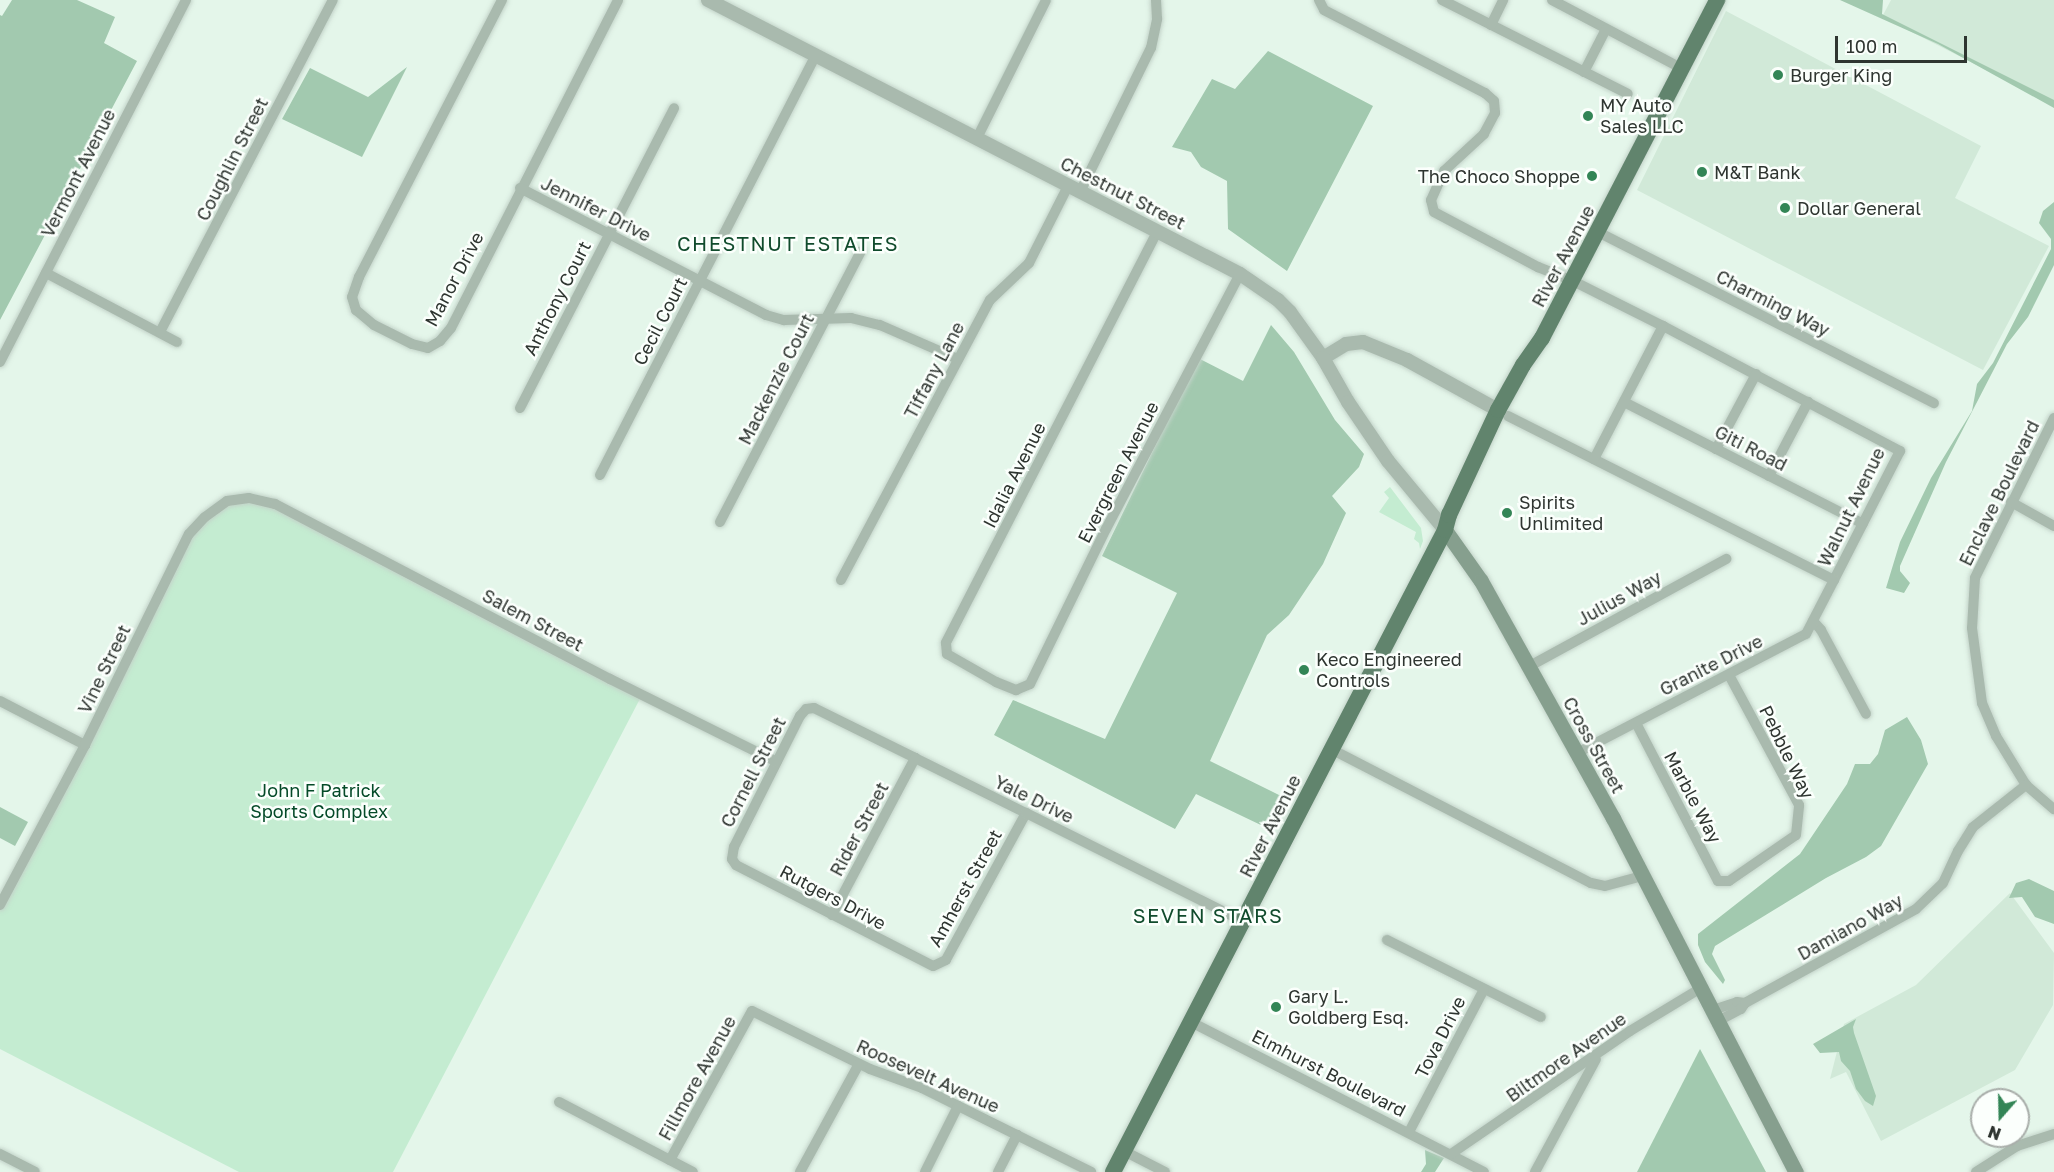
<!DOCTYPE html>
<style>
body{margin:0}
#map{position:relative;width:2054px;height:1172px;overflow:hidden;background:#e4f6ea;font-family:"Golos Text",sans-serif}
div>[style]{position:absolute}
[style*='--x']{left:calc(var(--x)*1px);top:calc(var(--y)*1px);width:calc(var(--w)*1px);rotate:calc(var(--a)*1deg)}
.built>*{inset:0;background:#d1e9d8}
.green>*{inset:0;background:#c4ecd1}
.forest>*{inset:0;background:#a2c9af}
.roads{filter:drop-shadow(0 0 2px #c3d3c9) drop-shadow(0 0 2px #c3d3c9)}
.minor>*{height:10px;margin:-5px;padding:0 5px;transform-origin:5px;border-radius:5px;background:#a9baae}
.tertiary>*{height:14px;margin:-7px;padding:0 7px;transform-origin:7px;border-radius:7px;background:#a9baae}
.secondary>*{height:15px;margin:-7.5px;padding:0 7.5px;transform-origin:7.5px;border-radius:7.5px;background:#869f8e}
.trunk>*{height:16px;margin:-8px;padding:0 8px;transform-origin:8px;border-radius:8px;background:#61846d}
.dots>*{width:16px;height:16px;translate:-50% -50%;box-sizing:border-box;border:3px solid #fbfffc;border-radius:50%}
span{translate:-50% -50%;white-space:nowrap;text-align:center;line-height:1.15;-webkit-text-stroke:5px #fbfffc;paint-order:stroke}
.poi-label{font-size:18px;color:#2e3530}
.left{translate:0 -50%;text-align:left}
.right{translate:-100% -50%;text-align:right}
.street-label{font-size:18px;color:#2e3530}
.park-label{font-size:18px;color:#044a28}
.neighbourhood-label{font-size:20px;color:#104b2c;letter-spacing:1.5px}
.north{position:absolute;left:1970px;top:1088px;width:60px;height:60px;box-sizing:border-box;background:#fbfffc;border:2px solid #a9aeaa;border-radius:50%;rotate:200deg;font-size:16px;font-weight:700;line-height:24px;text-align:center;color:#2e3530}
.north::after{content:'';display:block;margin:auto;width:21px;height:27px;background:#338556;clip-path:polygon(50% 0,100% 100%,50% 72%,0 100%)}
.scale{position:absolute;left:1835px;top:36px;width:132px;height:27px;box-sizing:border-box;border:3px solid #2e3530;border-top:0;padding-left:8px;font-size:18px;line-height:21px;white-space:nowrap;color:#2e3530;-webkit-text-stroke:4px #fbfffc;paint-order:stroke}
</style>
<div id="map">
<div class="built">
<div style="clip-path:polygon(1891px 0,2054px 0,2054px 104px,1882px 17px)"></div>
<div style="clip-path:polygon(1726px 11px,1981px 146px,1955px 198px,2049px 246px,1983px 370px,1637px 190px)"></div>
<div style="clip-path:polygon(2010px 893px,2054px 953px,2053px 1005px,2015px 1070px,1881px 1141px,1846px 1072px,1830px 1079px,1844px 1024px,1916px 985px)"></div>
</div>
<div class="green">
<div style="clip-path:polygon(1390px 487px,1421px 528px,1423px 541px,1420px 549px,1419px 543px,1414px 539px,1416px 532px,1379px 512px,1389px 498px,1384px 492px)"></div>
<div style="clip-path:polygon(227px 501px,275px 504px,643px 693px,393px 1172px,239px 1172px,0 1049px,0 902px,189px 534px)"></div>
</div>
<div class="forest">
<div style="clip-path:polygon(12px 0,77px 0,115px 17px,104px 43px,137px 61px,0 320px,0 15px,2px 16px)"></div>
<div style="clip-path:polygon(1840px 0,1883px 0,1882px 14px,2054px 100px,2054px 108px,1938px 44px)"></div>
<div style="clip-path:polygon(1268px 51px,1373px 106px,1287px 271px,1228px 229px,1227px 181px,1201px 167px,1191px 152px,1172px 147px,1212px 79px,1235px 89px)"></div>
<div style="clip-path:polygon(407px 67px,362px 157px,282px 119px,310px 68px,368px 97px)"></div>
<div style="clip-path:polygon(2054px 202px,2054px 265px,2028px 317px,2007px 344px,1946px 462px,1900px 566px,1900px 571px,1910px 583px,1904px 593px,1886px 588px,1900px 542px,1931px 478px,1972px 411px,1977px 384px,1993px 363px,2051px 249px,2051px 239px,2039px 223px,2043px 211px)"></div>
<div style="clip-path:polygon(1271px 325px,1294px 352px,1335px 420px,1364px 454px,1359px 467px,1332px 496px,1346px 513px,1323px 564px,1289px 615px,1267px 635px,1210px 761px,1281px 796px,1265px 827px,1196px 794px,1175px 829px,994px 735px,1013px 700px,1105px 739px,1177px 593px,1102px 556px,1198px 358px,1243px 381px)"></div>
<div style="clip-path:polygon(1907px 717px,1921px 740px,1928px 764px,1881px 846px,1866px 857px,1826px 878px,1715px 946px,1712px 954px,1725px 980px,1723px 984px,1705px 962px,1698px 945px,1698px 934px,1800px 854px,1847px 784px,1855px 764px,1870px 764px,1878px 754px,1885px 730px)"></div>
<div style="clip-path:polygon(0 807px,28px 822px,15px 846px,0 838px)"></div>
<div style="clip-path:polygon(2029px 879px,2054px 891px,2054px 924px,2035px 917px,2022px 897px,2009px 898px,2016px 883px)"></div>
<div style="clip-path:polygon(1856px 1019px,1853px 1027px,1854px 1033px,1876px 1096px,1873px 1106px,1865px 1101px,1856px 1089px,1850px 1071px,1841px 1061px,1839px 1052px,1820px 1053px,1813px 1044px)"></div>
<div style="clip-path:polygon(1700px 1049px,1766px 1172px,1637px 1172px)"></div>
<div style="clip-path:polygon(1425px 1150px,1444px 1158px,1435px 1172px,1421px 1172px,1426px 1164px)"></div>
</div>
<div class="roads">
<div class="minor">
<div style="--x:502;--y:0;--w:312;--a:117.3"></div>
<div style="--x:359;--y:277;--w:21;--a:109"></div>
<div style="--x:352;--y:297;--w:14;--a:73"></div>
<div style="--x:356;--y:310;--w:23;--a:40"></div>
<div style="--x:374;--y:325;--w:42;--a:26.6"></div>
<div style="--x:412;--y:344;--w:16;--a:14"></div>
<div style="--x:428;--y:348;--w:14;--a:-30"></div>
<div style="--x:440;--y:341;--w:17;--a:-50"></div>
<div style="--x:451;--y:328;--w:368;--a:-63"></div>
<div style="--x:1319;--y:0;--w:11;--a:63"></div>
<div style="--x:1324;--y:10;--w:181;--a:27.3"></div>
<div style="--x:1485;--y:93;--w:12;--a:42"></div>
<div style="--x:1494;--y:101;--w:12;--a:85"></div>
<div style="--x:1495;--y:113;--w:24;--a:118"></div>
<div style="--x:1484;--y:134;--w:54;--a:137.2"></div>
<div style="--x:1444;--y:171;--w:32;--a:114"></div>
<div style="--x:1431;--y:200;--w:12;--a:76"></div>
<div style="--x:1434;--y:212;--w:118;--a:27.9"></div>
<div style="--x:1538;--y:267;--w:38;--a:22"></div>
<div style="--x:1573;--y:281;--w:101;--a:26.6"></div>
<div style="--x:1663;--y:326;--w:268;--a:27.8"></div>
<div style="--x:1900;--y:451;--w:145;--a:117.1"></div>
<div style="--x:1834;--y:580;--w:365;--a:-153.3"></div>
<div style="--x:1442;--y:0;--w:208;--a:26.8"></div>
<div style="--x:1552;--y:0;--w:146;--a:27.8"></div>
<div style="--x:1491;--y:25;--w:28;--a:-64"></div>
<div style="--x:1584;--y:72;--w:48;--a:-62.9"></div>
<div style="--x:977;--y:138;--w:154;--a:-63.4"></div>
<div style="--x:520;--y:188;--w:277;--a:27.3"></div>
<div style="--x:766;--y:315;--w:19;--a:16"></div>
<div style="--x:784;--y:320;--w:67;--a:-1.7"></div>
<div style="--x:851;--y:318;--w:30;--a:14"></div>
<div style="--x:880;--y:325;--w:85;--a:23.6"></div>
<div style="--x:1080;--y:192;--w:161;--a:-63.8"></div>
<div style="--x:1151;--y:48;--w:30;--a:-78"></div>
<div style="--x:1157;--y:19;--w:19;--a:-93"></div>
<div style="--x:1157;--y:232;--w:462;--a:117.2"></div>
<div style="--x:946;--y:643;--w:11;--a:85"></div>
<div style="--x:947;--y:654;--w:56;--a:29.7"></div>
<div style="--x:996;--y:682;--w:22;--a:22"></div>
<div style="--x:1016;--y:690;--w:15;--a:-23"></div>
<div style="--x:1030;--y:684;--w:173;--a:-63.9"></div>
<div style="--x:1106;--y:529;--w:288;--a:-62.3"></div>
<div style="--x:1598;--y:232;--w:377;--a:27"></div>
<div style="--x:46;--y:273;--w:148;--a:27.8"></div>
<div style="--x:160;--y:332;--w:374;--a:-62.5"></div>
<div style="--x:0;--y:362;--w:407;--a:-62.8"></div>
<div style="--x:1624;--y:402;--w:268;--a:27"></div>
<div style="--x:520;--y:408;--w:337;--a:-62.8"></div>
<div style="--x:2054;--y:418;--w:178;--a:116.3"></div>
<div style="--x:1975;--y:578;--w:50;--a:93.4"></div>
<div style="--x:1972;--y:628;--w:76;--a:82.4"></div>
<div style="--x:1982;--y:703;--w:36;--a:67"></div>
<div style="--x:1996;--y:736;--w:57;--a:58.5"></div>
<div style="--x:2026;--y:785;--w:37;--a:41"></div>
<div style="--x:1716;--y:449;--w:85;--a:-61.9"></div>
<div style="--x:1594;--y:459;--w:150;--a:-62.6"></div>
<div style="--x:600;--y:475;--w:472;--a:-62.8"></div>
<div style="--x:1769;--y:476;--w:84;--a:-62.2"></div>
<div style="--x:2011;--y:502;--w:49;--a:29.2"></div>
<div style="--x:720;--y:522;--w:305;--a:-62.5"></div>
<div style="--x:841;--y:580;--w:317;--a:-62"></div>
<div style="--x:990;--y:300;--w:54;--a:-43.5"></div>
<div style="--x:1029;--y:263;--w:86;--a:-63.1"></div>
<div style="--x:1813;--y:621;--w:12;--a:48"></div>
<div style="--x:1821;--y:630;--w:95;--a:61.8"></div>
<div style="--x:1528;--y:667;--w:226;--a:-28.6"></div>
<div style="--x:0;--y:701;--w:96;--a:27.4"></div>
<div style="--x:1636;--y:723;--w:178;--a:62.6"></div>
<div style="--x:1718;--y:881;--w:11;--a:0"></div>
<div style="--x:1729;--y:881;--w:81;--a:-34.5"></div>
<div style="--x:1796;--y:835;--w:30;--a:-84"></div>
<div style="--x:1799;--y:805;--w:148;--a:-118.3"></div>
<div style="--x:1331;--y:749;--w:292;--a:27.3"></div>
<div style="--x:1591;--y:883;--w:14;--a:12"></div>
<div style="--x:1605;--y:886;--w:39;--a:-15"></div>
<div style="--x:1577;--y:753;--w:258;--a:-27.5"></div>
<div style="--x:1806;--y:634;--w:61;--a:-62.6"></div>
<div style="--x:1026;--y:813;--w:167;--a:118.6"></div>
<div style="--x:946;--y:960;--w:14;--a:155"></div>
<div style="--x:933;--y:966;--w:221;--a:-152.9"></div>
<div style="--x:736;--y:865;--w:7;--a:-124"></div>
<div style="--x:732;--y:859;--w:12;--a:-81"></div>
<div style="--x:734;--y:847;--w:147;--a:-63.3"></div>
<div style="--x:800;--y:716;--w:9;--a:-49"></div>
<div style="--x:806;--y:709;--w:8;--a:-7"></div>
<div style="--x:814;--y:708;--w:113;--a:26.3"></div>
<div style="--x:915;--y:758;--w:124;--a:26.4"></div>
<div style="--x:1026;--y:813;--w:242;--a:26.5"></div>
<div style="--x:0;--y:905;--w:181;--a:-62"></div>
<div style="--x:85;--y:745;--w:235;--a:-63.8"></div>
<div style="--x:189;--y:534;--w:23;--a:-47"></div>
<div style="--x:205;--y:517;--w:27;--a:-36"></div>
<div style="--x:227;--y:501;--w:22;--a:-8"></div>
<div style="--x:249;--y:498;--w:27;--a:13"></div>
<div style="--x:275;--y:504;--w:378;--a:27.6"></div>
<div style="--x:610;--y:679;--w:186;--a:26.4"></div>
<div style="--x:832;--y:915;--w:178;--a:-62.1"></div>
<div style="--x:1387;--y:940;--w:172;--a:26.6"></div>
<div style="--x:1713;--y:1010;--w:25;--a:-18"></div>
<div style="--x:1737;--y:1002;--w:8;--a:7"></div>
<div style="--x:1718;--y:1021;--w:26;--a:-28"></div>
<div style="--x:1741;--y:1009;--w:7;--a:-56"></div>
<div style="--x:1745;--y:1003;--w:195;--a:-28.8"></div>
<div style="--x:1916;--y:909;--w:37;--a:-44"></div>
<div style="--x:1943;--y:883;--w:35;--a:-65"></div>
<div style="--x:1958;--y:851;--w:28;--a:-58"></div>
<div style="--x:1973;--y:827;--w:68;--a:-38.4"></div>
<div style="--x:1191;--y:1022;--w:329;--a:27.1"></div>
<div style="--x:559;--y:1102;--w:151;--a:27.6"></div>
<div style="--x:1409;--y:1132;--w:161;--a:-62.3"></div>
<div style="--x:1124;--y:1151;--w:46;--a:27.1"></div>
<div style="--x:0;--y:1154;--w:39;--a:27"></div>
<div style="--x:1451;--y:1154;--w:217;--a:-34.5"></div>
<div style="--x:1630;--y:1031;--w:83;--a:-31.2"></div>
<div style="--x:670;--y:1160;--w:170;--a:-61.2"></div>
<div style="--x:752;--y:1011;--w:131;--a:26.2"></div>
<div style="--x:870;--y:1069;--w:55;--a:20.1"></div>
<div style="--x:922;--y:1088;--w:189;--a:26.4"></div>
<div style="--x:800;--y:1172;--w:123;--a:-61.4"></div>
<div style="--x:925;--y:1172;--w:74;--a:-63.4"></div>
<div style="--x:998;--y:1172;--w:42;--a:-62.8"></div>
<div style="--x:1535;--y:1172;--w:128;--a:-61.6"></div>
<div style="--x:1976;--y:1172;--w:49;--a:-32.4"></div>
<div style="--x:2017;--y:1146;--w:39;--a:-18"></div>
</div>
<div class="tertiary">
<div style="--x:708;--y:0;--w:598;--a:27.25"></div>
<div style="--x:1240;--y:274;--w:46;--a:34.4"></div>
<div style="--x:1278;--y:300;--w:17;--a:45"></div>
<div style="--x:1290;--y:312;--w:57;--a:54.3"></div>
<div style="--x:1323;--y:358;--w:27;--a:-31"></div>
<div style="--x:1346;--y:344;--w:17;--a:-7"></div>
<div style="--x:1363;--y:342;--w:48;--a:22.2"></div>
<div style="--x:1407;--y:360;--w:104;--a:28.8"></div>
<div style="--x:1323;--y:358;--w:51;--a:60.4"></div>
<div style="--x:1348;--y:402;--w:71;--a:55.9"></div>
<div style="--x:1388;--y:461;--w:89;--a:50.4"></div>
</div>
<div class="secondary">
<div style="--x:1445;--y:530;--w:62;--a:54.8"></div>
<div style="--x:1481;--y:581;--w:271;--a:60.9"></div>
<div style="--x:1613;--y:818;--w:399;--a:62.7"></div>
</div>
<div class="trunk">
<div style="--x:1113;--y:1172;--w:723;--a:-62.65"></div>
<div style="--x:1445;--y:530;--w:16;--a:-75"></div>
<div style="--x:1449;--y:515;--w:116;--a:-65"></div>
<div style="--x:1498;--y:410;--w:51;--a:-60.9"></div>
<div style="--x:1523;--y:365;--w:33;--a:-55"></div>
<div style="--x:1542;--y:338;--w:381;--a:-62.6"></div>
</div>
</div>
<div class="dots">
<div style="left:1778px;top:75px;background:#338556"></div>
<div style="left:1588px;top:116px;background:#338556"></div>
<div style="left:1702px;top:172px;background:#338556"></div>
<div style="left:1592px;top:176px;background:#338556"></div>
<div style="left:1785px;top:208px;background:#338556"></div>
<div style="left:1507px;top:513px;background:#338556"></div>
<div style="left:1304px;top:670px;background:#338556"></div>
<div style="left:1276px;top:1007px;background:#338556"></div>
</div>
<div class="poi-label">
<span class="left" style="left:1790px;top:75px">Burger King</span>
<span class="left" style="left:1600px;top:116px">MY Auto<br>Sales LLC</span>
<span class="left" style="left:1714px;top:172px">M&amp;T Bank</span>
<span class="right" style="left:1580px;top:176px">The Choco Shoppe</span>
<span class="left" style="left:1797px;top:208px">Dollar General</span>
<span class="left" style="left:1519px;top:513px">Spirits<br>Unlimited</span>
<span class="left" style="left:1316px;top:670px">Keco Engineered<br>Controls</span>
<span class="left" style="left:1288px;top:1007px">Gary L.<br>Goldberg Esq.</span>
</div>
<div class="street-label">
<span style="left:232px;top:159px;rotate:-63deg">Coughlin Street</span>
<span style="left:78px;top:173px;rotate:-63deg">Vermont Avenue</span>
<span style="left:1123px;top:193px;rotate:27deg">Chestnut Street</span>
<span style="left:596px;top:209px;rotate:27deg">Jennifer Drive</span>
<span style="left:1563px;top:256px;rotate:-62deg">River Avenue</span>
<span style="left:454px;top:279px;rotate:-62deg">Manor Drive</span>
<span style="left:557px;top:298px;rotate:-63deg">Anthony Court</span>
<span style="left:1773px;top:303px;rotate:27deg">Charming Way</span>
<span style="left:660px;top:321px;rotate:-63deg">Cecil Court</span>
<span style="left:934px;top:370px;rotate:-62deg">Tiffany Lane</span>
<span style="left:776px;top:379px;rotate:-63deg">Mackenzie Court</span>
<span style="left:1751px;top:448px;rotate:27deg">Giti Road</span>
<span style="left:1118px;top:472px;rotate:-63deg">Evergreen Avenue</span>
<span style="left:1014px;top:475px;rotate:-63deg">Idalia Avenue</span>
<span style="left:1999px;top:493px;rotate:-64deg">Enclave Boulevard</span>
<span style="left:1851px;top:507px;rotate:-64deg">Walnut Avenue</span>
<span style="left:1619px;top:598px;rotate:-29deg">Julius Way</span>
<span style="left:533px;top:620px;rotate:28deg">Salem Street</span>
<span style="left:1711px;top:665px;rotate:-27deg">Granite Drive</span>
<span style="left:104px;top:669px;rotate:-64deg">Vine Street</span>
<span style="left:1594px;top:745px;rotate:61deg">Cross Street</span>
<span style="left:1787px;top:752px;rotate:64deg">Pebble Way</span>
<span style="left:753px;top:772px;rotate:-63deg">Cornell Street</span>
<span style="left:1693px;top:797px;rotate:62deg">Marble Way</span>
<span style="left:1034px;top:799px;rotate:26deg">Yale Drive</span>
<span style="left:1270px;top:826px;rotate:-63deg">River Avenue</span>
<span style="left:859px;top:829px;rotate:-62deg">Rider Street</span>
<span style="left:965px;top:888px;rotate:-61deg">Amherst Street</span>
<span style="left:833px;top:897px;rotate:28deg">Rutgers Drive</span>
<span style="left:1850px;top:927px;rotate:-29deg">Damiano Way</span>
<span style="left:1440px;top:1037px;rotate:-63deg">Tova Drive</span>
<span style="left:1566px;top:1057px;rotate:-35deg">Biltmore Avenue</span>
<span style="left:1329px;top:1073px;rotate:27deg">Elmhurst Boulevard</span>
<span style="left:928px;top:1076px;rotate:24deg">Roosevelt Avenue</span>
<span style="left:697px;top:1078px;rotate:-61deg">Fillmore Avenue</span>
</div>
<div class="park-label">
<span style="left:319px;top:801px">John F Patrick<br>Sports Complex</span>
</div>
<div class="neighbourhood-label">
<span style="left:788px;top:243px">CHESTNUT ESTATES</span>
<span style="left:1208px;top:915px">SEVEN STARS</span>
</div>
<div class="north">N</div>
<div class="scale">100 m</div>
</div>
